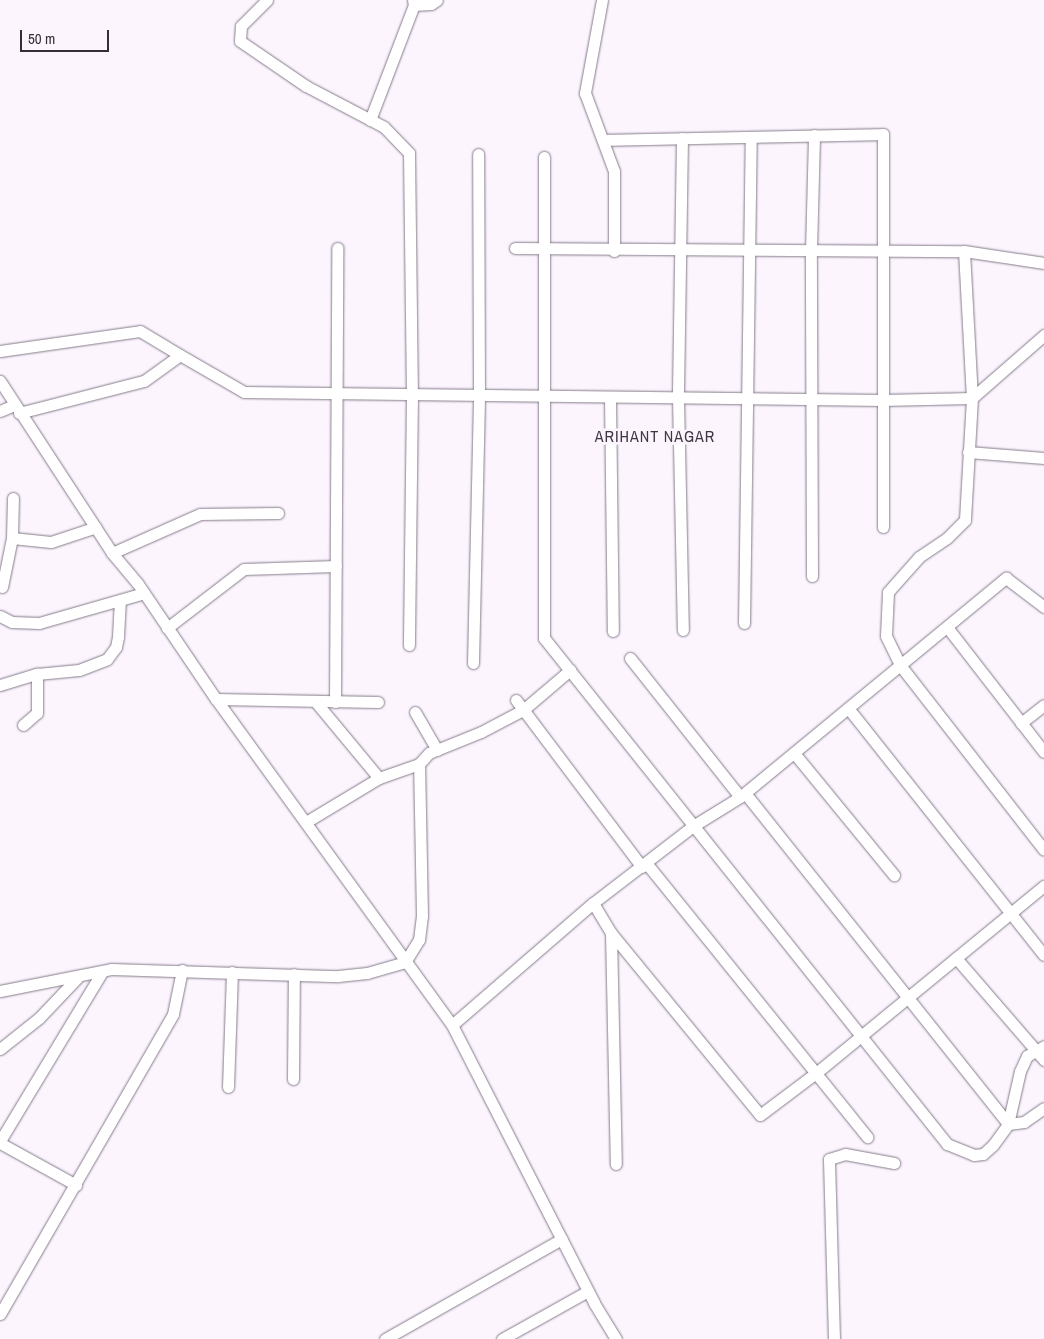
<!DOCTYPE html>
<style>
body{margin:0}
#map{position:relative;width:1044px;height:1339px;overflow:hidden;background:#fcf5fe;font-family:"Archivo Narrow",sans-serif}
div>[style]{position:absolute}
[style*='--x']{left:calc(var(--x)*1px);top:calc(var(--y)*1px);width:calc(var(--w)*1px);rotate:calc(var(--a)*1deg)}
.roads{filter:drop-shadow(0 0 1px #857b89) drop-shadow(0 0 1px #857b89)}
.minor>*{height:11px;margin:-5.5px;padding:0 5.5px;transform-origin:5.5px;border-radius:5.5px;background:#fff}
span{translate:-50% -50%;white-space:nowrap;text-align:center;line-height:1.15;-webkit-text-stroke:5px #fcf5fe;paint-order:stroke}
.neighbourhood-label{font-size:16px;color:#3e3642;letter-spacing:1px}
.scale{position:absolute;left:20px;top:30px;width:89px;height:22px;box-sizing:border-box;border:2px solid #332f34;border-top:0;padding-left:6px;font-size:15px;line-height:18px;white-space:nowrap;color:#332f34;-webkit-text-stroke:4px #fcf5fe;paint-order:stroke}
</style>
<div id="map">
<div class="roads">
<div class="minor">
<div style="--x:267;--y:0;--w:37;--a:135"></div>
<div style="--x:241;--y:26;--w:15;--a:94"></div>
<div style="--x:240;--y:41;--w:80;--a:34.3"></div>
<div style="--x:306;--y:86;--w:88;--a:27.7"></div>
<div style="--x:384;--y:127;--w:36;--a:46"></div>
<div style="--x:409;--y:153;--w:241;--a:89.3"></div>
<div style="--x:412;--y:394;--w:251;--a:90.7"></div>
<div style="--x:602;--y:0;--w:95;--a:100.4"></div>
<div style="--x:585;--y:93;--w:83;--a:69.6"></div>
<div style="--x:614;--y:171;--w:80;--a:90"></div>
<div style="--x:414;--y:5;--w:17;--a:-3"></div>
<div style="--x:431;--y:4;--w:7;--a:-34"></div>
<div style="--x:370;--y:120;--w:123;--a:-69.1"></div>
<div style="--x:414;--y:5;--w:5;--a:-101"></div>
<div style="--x:682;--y:138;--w:259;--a:90.9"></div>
<div style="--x:678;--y:397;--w:233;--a:88.8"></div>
<div style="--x:605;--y:140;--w:278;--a:-1.2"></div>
<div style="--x:883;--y:134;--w:393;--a:90"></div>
<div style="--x:544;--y:157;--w:481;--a:90"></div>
<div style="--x:544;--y:638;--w:647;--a:51.46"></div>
<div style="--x:947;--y:1144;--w:29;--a:22"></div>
<div style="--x:974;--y:1155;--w:9;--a:-6"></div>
<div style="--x:983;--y:1154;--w:13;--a:-42"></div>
<div style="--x:993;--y:1145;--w:26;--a:-54"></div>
<div style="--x:1008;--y:1124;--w:54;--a:-77.2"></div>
<div style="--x:1020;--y:1071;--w:17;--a:-65"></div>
<div style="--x:1027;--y:1056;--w:20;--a:-30"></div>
<div style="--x:515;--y:248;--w:449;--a:0.4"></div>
<div style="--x:964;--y:251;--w:81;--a:8.5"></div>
<div style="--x:964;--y:251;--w:147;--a:86.9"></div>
<div style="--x:972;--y:398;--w:122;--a:93.3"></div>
<div style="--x:965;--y:520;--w:25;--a:135"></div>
<div style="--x:947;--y:538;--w:34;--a:146"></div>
<div style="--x:919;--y:557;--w:47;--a:131.5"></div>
<div style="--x:888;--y:592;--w:44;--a:92.6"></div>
<div style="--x:886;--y:636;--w:32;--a:64"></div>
<div style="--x:900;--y:665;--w:234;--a:52.1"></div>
<div style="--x:0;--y:351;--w:141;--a:-8.1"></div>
<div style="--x:140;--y:331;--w:47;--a:31"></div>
<div style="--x:0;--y:381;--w:205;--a:56.9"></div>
<div style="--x:112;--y:553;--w:40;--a:50"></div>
<div style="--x:138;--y:584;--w:139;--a:55.9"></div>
<div style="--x:216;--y:699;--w:402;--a:54.1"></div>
<div style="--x:452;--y:1025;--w:312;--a:62.9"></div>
<div style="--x:594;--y:1303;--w:42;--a:58.6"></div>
<div style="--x:610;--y:397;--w:234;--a:89.3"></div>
<div style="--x:0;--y:411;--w:15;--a:-23"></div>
<div style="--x:19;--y:413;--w:129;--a:-14.4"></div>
<div style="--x:144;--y:381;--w:44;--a:-35.8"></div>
<div style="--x:180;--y:355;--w:74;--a:30"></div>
<div style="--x:244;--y:392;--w:638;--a:0.72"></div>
<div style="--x:882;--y:400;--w:90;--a:-1.3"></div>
<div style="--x:972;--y:398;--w:96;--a:-41.2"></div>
<div style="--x:968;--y:452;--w:76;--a:4.5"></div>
<div style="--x:12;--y:538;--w:39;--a:6"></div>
<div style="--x:51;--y:542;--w:47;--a:-18.4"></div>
<div style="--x:112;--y:553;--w:96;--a:-23.9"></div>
<div style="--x:200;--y:514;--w:78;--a:-0.7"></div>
<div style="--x:812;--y:576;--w:325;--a:-90.2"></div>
<div style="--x:811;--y:251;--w:116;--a:-88.5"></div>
<div style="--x:2;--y:587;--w:50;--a:-78.5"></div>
<div style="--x:12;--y:538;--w:40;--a:-88.6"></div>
<div style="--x:0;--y:616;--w:13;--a:27"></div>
<div style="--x:12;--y:622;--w:27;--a:2"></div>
<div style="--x:39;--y:623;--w:109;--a:-15.9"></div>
<div style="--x:744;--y:623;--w:486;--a:-89.2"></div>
<div style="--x:947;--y:627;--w:158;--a:52.2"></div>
<div style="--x:167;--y:628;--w:97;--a:-37.5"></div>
<div style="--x:244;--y:569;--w:92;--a:-1.9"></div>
<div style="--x:630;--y:658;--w:177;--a:51.6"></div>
<div style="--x:473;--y:663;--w:268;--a:-88.7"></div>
<div style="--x:479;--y:395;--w:241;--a:-90.2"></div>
<div style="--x:0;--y:685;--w:39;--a:-17"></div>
<div style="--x:37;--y:674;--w:42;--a:-5.4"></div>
<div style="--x:79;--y:670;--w:30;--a:-21"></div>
<div style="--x:107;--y:659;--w:15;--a:-53"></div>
<div style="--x:116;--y:647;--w:10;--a:-79"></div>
<div style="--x:118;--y:637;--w:36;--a:-87"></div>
<div style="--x:216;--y:699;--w:162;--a:1.1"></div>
<div style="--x:516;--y:700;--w:209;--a:53"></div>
<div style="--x:315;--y:701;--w:100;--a:50.3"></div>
<div style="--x:335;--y:702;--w:454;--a:-89.7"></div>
<div style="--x:848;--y:708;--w:315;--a:51.6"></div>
<div style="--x:415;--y:712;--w:44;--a:59.9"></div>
<div style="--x:1021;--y:723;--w:29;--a:-38"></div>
<div style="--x:23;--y:725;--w:18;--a:-41"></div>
<div style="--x:37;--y:713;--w:39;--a:-90"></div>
<div style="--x:794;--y:753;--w:158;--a:50.7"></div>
<div style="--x:745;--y:793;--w:423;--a:51.5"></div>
<div style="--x:1008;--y:1124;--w:16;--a:-7"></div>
<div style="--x:1024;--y:1122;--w:24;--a:-35"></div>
<div style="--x:306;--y:822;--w:85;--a:-31.1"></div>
<div style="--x:379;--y:778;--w:42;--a:-19.3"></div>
<div style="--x:419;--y:764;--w:15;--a:-48"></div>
<div style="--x:429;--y:753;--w:56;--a:-22"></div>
<div style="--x:481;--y:732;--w:47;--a:-27.6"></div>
<div style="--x:523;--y:710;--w:62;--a:-40.4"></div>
<div style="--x:647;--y:864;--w:351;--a:51.1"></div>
<div style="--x:593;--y:903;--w:35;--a:59"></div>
<div style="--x:611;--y:933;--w:235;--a:50.7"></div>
<div style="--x:760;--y:1115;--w:70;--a:-36.9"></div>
<div style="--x:816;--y:1073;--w:295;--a:-39.4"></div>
<div style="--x:611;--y:933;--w:231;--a:88.8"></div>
<div style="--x:956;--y:958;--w:135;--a:49.2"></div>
<div style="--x:0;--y:991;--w:113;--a:-11.2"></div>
<div style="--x:111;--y:969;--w:227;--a:1.8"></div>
<div style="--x:338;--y:976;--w:29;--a:-6"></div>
<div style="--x:367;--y:973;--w:40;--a:-16"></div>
<div style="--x:405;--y:962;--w:26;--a:-58"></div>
<div style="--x:419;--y:940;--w:24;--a:-83"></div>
<div style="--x:422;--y:916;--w:152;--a:-91.1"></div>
<div style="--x:452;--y:1025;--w:186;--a:-40.9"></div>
<div style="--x:593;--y:903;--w:126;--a:-37.6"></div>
<div style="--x:693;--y:826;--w:55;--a:-31.7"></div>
<div style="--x:740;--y:797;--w:345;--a:-39.5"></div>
<div style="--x:1006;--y:578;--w:48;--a:37.3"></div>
<div style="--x:0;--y:1049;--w:50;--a:-38.5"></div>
<div style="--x:39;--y:1018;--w:55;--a:-46.5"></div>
<div style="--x:293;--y:1079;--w:105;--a:-89.5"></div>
<div style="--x:228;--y:1087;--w:115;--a:-88"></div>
<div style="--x:0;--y:1141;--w:197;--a:-58.9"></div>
<div style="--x:0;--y:1143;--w:87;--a:28.9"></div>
<div style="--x:0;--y:1314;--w:346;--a:-60"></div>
<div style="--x:173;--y:1014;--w:45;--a:-78.4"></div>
<div style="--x:385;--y:1339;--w:203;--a:-29.5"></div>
<div style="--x:502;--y:1339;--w:98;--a:-29.2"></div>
<div style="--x:834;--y:1339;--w:180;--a:-91.6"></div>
<div style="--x:829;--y:1159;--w:17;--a:-17"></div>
<div style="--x:845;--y:1154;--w:50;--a:10.4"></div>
</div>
</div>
<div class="neighbourhood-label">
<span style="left:655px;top:436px">ARIHANT NAGAR</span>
</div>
<div class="scale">50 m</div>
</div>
